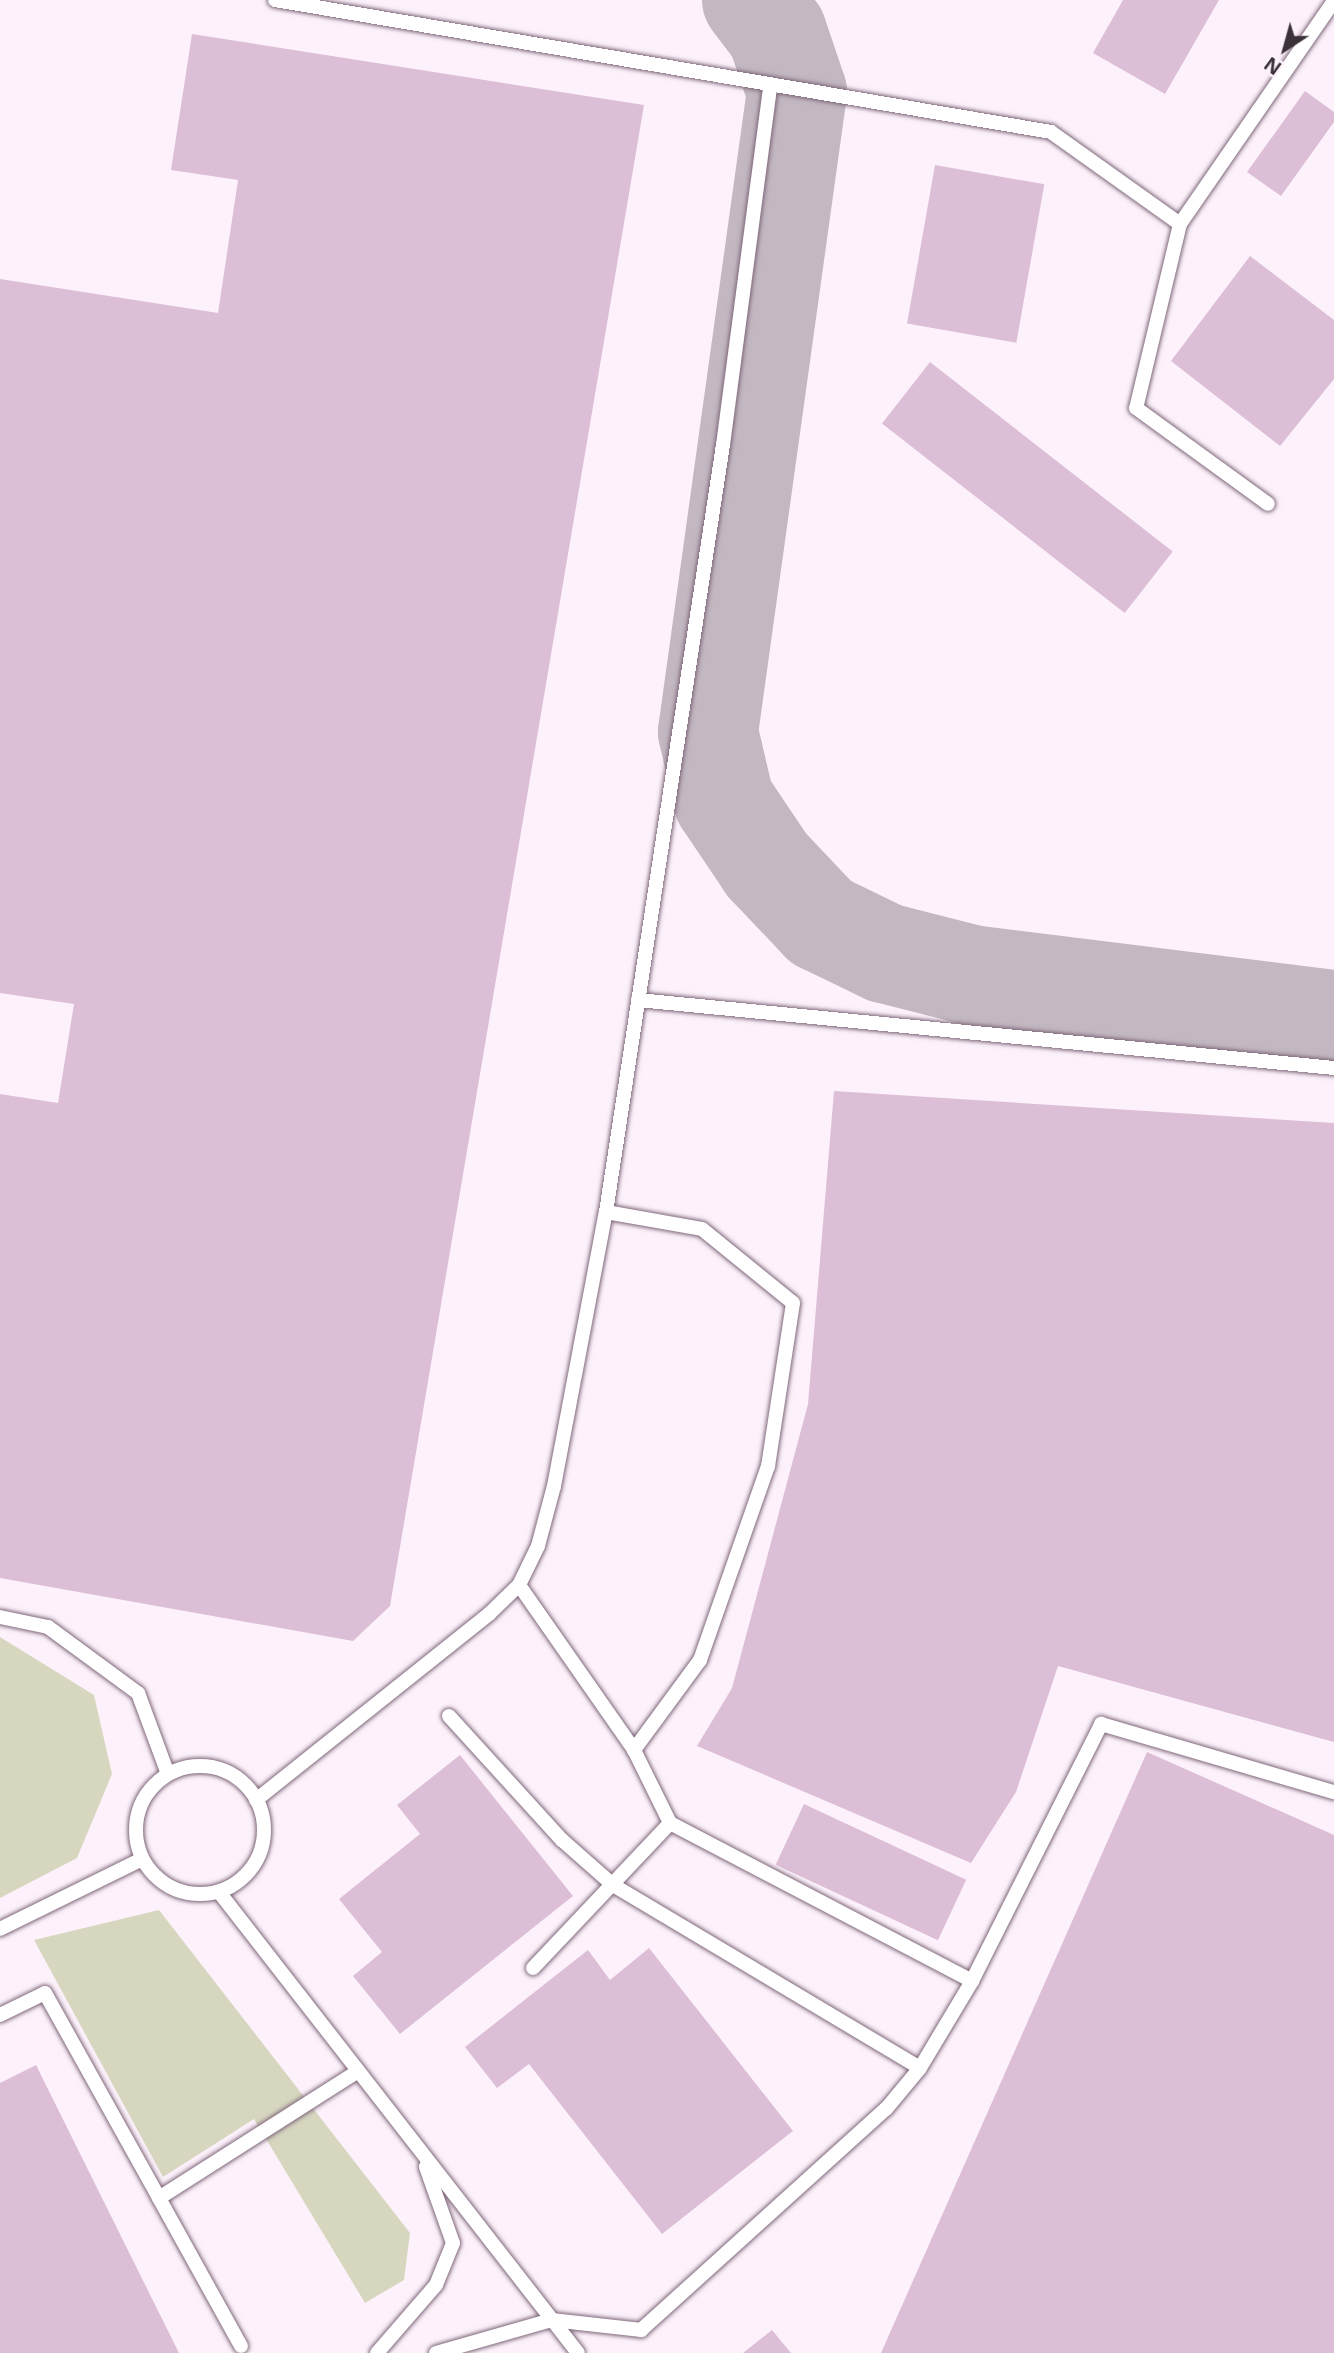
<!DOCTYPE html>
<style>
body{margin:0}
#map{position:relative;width:1334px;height:2353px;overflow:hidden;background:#fdf2fb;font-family:"Open Sans",sans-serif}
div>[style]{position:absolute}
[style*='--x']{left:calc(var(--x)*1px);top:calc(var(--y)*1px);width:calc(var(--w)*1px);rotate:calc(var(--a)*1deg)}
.green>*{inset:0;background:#d7d7c0}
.taxiway>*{height:100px;margin:-50px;padding:0 50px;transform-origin:50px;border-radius:50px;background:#c3b8c1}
.building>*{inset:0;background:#dcbed7;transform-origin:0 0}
.roads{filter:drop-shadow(0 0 2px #7f677b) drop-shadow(0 0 2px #7f677b)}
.service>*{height:14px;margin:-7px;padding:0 7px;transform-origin:7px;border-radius:7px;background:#fff}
.service>.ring{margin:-7px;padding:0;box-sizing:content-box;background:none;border:14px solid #fff;border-radius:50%}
span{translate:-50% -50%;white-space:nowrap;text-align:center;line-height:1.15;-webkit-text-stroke:6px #fdf2fb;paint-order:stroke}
.north{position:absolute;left:1250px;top:14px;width:70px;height:70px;-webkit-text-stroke:5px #fdf2fb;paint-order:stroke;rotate:216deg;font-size:19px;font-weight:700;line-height:28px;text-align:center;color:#3b3139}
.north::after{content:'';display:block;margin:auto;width:24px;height:32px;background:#3b3139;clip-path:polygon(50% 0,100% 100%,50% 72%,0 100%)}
</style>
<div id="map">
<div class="green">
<div style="clip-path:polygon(0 1637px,94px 1695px,112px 1774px,77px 1858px,0 1898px)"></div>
<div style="clip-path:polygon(159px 1910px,410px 2233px,404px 2280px,365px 2303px,254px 2119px,163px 2177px,34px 1940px)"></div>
</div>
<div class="taxiway">
<div style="--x:752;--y:0;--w:41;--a:52.9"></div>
<div style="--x:777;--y:33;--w:62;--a:71.3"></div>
<div style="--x:797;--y:92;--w:646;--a:97.92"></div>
<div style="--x:708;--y:732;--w:71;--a:76.9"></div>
<div style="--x:724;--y:801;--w:77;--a:56.1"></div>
<div style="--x:767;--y:865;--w:79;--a:46.5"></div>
<div style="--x:821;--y:922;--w:71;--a:25.8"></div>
<div style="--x:885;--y:953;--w:89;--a:14.3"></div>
<div style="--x:971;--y:975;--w:366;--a:7.1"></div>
</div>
<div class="building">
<div style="clip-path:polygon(1123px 0,1219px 0,1165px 94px,1093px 53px)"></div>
<div style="clip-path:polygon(192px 34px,644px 105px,390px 1606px,353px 1641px,0 1578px,0 1094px,58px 1103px,74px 1004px,0 993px,0 279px,218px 313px,238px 180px,171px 170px)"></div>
<div style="clip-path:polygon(1305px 91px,1334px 112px,1334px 122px,1281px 196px,1247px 172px)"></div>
<div style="left:935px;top:165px;width:111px;height:161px;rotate:10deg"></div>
<div style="clip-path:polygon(1250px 256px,1334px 320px,1334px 379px,1280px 446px,1171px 361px)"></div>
<div style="left:930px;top:362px;width:308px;height:78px;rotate:38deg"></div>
<div style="clip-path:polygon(834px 1091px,1334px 1123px,1334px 1742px,1058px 1666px,1016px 1792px,971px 1863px,697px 1746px,732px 1688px,808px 1404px)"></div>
<div style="clip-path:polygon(1147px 1752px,1334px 1835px,1334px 2353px,881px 2353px)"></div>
<div style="clip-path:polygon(460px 1755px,573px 1896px,400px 2034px,353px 1976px,382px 1952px,339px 1899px,420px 1834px,397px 1805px)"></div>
<div style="left:804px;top:1804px;width:179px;height:67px;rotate:25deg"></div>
<div style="clip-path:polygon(649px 1948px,793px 2131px,662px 2234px,529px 2064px,497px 2088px,465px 2047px,588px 1950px,610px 1980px)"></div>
<div style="clip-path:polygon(36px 2065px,179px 2353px,0 2353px,0 2083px)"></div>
<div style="clip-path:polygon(772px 2330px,791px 2353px,743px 2353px)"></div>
</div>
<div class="roads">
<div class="service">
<div style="--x:275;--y:0;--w:787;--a:9.65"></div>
<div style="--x:1051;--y:132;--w:158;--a:35.5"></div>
<div style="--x:1180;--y:224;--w:189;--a:103.4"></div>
<div style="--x:1136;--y:408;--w:163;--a:36"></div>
<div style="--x:1180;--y:224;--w:271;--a:-55.4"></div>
<div style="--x:638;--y:1000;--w:699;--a:5.58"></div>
<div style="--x:606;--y:1212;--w:97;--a:10"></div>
<div style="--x:702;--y:1229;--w:117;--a:39.1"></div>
<div style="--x:793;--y:1303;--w:165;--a:98.7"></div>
<div style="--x:768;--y:1466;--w:206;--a:109.3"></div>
<div style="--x:700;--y:1660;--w:112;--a:126.3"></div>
<div style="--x:519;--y:1585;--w:201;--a:55.1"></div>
<div style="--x:634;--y:1750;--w:81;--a:63.7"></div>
<div style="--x:670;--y:1823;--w:341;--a:27.6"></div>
<div style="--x:0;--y:1617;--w:49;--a:11.8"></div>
<div style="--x:48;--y:1627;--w:112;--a:36.3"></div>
<div style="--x:138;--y:1693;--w:86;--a:69.7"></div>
<div style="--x:449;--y:1716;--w:168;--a:47.7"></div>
<div style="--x:562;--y:1840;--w:68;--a:41.4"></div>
<div style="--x:613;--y:1885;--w:357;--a:30.8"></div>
<div class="ring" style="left:136px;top:1766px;width:114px;height:114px"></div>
<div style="--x:256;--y:1800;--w:298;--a:-38.6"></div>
<div style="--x:489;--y:1614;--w:42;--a:-44"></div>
<div style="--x:519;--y:1585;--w:43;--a:-64"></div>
<div style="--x:538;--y:1546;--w:62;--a:-75.1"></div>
<div style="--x:554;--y:1486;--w:279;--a:-79.3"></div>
<div style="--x:606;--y:1212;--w:776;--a:-81.33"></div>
<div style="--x:723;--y:445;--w:362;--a:-82.5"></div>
<div style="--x:219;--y:1892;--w:584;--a:52.09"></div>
<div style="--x:0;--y:1929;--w:158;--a:-26.2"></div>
<div style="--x:533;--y:1968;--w:199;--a:-46.6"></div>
<div style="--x:0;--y:2015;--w:50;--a:-26.1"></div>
<div style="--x:45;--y:1993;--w:235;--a:60.9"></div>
<div style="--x:241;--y:2346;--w:169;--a:-119"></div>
<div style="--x:159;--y:2198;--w:236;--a:-32.5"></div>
<div style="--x:377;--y:2353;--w:90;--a:-49.1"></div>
<div style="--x:436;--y:2285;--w:45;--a:-68"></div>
<div style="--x:453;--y:2243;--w:81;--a:-109.6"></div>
<div style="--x:436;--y:2353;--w:121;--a:-15.9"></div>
<div style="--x:552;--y:2320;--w:90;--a:6.4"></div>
<div style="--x:641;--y:2330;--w:330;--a:-42.1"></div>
<div style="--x:886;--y:2109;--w:53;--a:-50.3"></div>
<div style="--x:920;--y:2068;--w:101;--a:-59.1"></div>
<div style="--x:972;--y:1981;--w:288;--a:-63.3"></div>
<div style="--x:1101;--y:1724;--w:243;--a:16.3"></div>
</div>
</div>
<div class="north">N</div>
</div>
